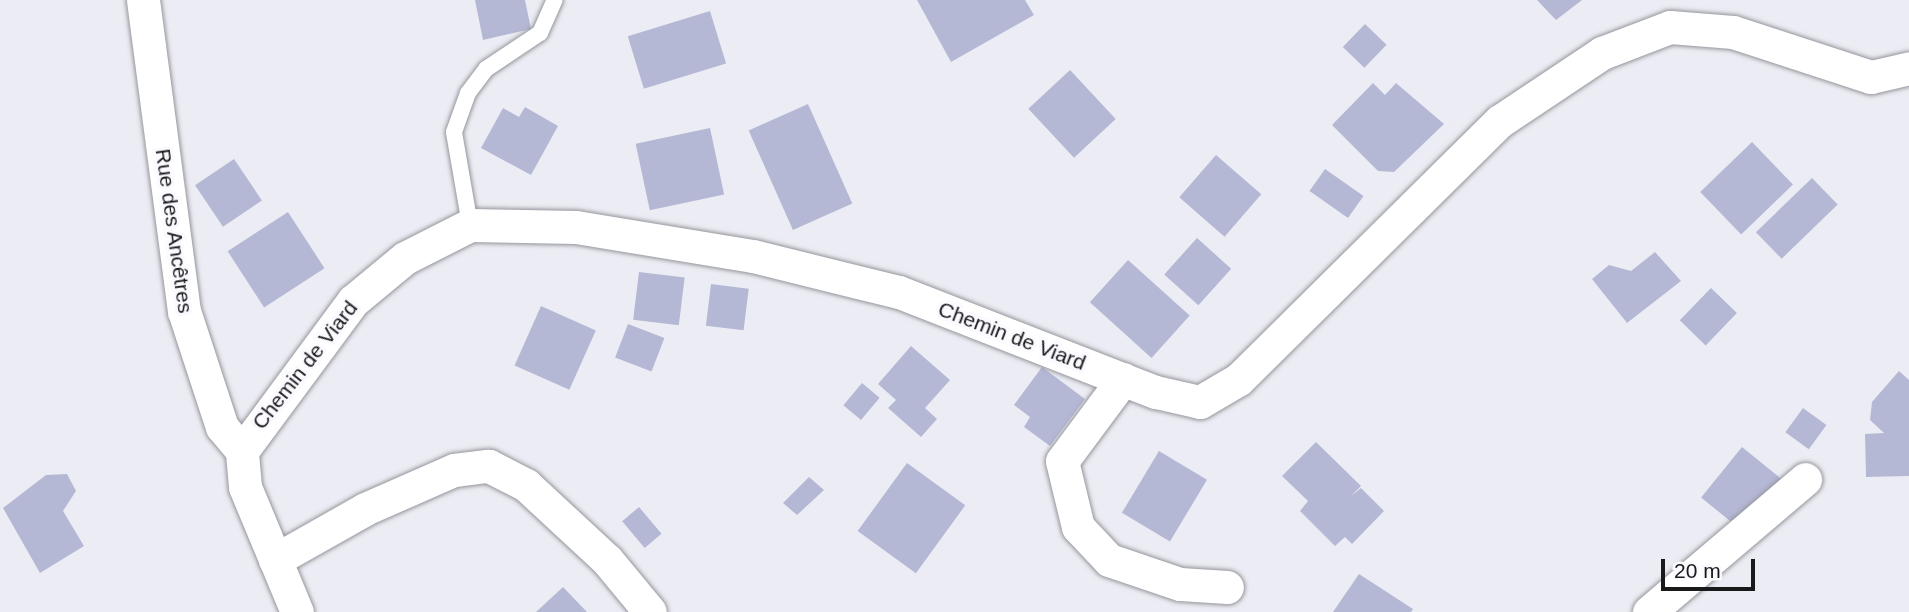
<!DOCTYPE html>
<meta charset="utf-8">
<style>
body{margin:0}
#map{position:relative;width:1909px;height:612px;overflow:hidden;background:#ecedf4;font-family:Arial,sans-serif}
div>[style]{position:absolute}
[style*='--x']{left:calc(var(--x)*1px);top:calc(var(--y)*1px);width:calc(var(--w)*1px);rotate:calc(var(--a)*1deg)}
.building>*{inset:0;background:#b5b8d5;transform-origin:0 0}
.roads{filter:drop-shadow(0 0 2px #95969c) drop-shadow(0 0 2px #95969c)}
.lane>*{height:16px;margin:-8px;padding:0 8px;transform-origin:8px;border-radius:8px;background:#fff}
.street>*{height:33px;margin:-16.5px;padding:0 16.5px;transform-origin:16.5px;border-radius:16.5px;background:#fff}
span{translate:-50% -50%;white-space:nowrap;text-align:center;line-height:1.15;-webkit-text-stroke:7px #fafaff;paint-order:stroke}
.street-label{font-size:21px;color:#18191b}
.scale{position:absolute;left:1661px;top:559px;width:94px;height:32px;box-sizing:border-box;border:4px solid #18191b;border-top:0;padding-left:9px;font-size:21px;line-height:24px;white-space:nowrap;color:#18191b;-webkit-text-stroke:5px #fafaff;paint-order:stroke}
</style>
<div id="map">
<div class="building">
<div style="clip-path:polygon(475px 0,525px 0,531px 29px,483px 40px)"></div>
<div style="clip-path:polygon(917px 0,1025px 0,1034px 15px,951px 62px)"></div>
<div style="clip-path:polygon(1537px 0,1582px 0,1556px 20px)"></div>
<div style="left:710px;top:11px;width:55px;height:86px;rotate:73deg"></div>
<div style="left:1365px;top:24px;width:30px;height:32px;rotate:44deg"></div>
<div style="left:1070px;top:70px;width:67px;height:57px;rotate:47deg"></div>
<div style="clip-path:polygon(1373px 83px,1385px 95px,1396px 83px,1444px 124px,1394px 172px,1378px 171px,1332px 125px)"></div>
<div style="left:808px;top:104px;width:109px;height:65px;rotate:66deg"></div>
<div style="clip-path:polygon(525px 107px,558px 126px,531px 175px,481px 148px,503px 108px,519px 117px)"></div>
<div style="left:710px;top:128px;width:68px;height:76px;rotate:78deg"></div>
<div style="left:1752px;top:142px;width:59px;height:72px;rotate:46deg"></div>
<div style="left:1216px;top:155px;width:60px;height:56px;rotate:41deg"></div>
<div style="left:234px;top:159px;width:50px;height:47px;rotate:56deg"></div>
<div style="left:1325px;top:169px;width:47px;height:27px;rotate:35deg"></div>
<div style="left:1812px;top:178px;width:37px;height:78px;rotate:46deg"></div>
<div style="left:288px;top:212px;width:67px;height:72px;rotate:57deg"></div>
<div style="left:1197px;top:238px;width:46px;height:49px;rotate:42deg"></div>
<div style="clip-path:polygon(1655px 252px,1681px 281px,1627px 323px,1592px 279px,1609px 265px,1631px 271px)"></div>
<div style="left:1128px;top:260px;width:83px;height:57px;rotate:42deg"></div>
<div style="left:639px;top:272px;width:46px;height:48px;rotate:7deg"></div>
<div style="left:711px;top:284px;width:38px;height:42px;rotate:7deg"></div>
<div style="left:1711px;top:288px;width:36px;height:45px;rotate:44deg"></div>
<div style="left:541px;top:306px;width:60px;height:65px;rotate:24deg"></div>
<div style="left:628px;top:324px;width:39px;height:36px;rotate:21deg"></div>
<div style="clip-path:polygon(911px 346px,950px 380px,925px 408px,937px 419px,921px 437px,888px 408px,896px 400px,878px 384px)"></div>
<div style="clip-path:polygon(1042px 367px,1085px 399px,1050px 446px,1024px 427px,1030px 417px,1014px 405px)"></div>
<div style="clip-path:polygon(1899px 371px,1909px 380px,1909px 476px,1866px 477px,1865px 434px,1884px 433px,1870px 420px,1872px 402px)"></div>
<div style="left:862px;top:383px;width:23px;height:29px;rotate:40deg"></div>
<div style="left:1803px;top:408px;width:29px;height:30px;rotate:36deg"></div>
<div style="clip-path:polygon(1316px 442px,1361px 486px,1351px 496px,1361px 488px,1384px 511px,1352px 544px,1345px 537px,1335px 546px,1300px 511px,1308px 501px,1282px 476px)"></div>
<div style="left:1742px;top:447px;width:50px;height:65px;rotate:39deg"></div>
<div style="left:1159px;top:451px;width:56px;height:72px;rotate:31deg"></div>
<div style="left:907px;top:463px;width:72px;height:84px;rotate:36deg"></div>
<div style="clip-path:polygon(67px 474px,76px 491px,63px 511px,84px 546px,40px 573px,3px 508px,46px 475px)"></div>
<div style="clip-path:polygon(809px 477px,824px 490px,797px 515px,783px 503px)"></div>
<div style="left:639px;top:507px;width:35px;height:22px;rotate:50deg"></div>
<div style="clip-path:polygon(1359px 574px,1413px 609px,1411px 612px,1333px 612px)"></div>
<div style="clip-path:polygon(563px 587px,587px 612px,536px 612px)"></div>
</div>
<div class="roads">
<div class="lane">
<div style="--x:470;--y:225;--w:94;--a:-99.8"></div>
<div style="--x:454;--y:132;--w:41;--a:-70.3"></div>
<div style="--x:468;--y:93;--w:30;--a:-53"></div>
<div style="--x:486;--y:69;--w:65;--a:-33.7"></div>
<div style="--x:540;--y:33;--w:36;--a:-66"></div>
</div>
<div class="street">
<div style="--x:143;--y:0;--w:314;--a:82.5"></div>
<div style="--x:184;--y:311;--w:122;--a:71.9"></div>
<div style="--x:222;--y:427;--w:31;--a:50"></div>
<div style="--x:1123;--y:379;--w:102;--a:126.6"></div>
<div style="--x:1062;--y:461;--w:68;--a:76.4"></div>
<div style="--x:1078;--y:527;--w:45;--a:46.8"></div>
<div style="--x:1109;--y:560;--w:75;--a:18.7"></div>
<div style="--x:1180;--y:584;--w:47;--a:3.7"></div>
<div style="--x:275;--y:560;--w:103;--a:-29.5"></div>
<div style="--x:365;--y:509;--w:97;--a:-23.7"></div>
<div style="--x:454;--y:470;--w:35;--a:-7"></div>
<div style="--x:489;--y:466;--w:42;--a:27.2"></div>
<div style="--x:526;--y:485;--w:110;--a:42.8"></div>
<div style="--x:607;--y:560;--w:67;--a:50.4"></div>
<div style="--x:297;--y:612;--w:135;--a:-112.6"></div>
<div style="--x:245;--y:487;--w:36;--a:-95"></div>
<div style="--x:242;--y:451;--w:187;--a:-53.5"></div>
<div style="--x:353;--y:301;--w:67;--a:-39.6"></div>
<div style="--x:405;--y:258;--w:73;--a:-26.9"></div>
<div style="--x:470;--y:225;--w:106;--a:1.1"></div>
<div style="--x:576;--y:227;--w:179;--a:9.3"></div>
<div style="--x:753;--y:256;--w:150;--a:13.9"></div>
<div style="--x:899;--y:292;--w:276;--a:21.3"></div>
<div style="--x:1156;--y:392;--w:45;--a:12.8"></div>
<div style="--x:1200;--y:402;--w:45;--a:-30.5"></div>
<div style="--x:1239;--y:379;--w:367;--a:-44.7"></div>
<div style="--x:1500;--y:121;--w:123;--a:-33.7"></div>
<div style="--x:1602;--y:53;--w:73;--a:-20.9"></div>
<div style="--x:1670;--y:27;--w:63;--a:4.5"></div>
<div style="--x:1733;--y:32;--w:145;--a:18.1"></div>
<div style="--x:1871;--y:77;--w:39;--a:-13"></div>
<div style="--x:1649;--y:612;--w:205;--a:-40.4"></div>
</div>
</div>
<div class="street-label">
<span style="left:174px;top:231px;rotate:82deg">Rue des Ancêtres</span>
<span style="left:1012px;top:336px;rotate:21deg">Chemin de Viard</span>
<span style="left:305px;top:365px;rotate:-52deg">Chemin de Viard</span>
</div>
<div class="scale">20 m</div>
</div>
